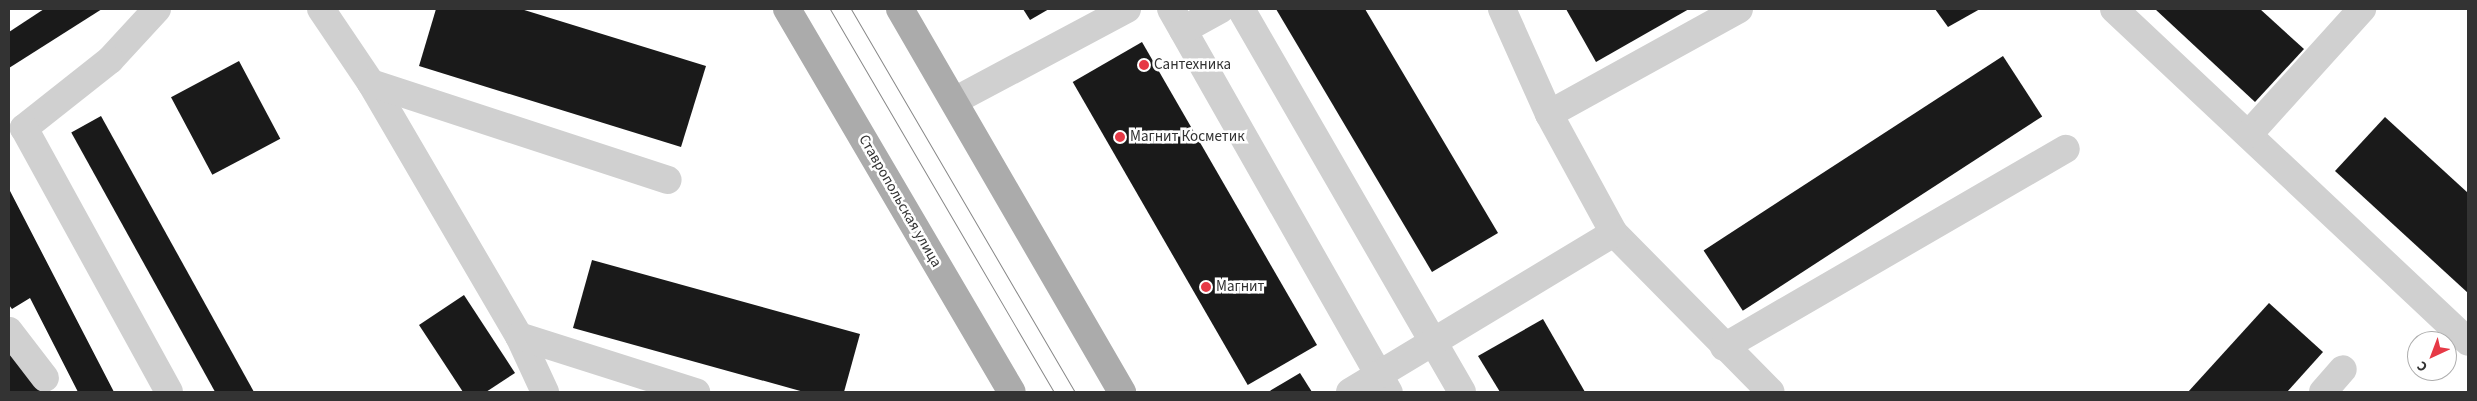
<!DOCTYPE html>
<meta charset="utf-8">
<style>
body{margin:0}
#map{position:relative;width:2477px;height:401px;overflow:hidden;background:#fff;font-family:"Source Sans 3",sans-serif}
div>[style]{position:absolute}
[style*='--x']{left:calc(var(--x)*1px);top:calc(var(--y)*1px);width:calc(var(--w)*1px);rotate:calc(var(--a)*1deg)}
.building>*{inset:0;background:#1a1a1a;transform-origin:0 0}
.minor>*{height:28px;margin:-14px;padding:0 14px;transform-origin:14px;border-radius:14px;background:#d0d0d0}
.major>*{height:28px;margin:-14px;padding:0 14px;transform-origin:14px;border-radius:14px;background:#ababab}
.tram>*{height:1px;margin:-0.5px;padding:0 0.5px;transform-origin:0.5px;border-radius:0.5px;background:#888}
.dots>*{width:14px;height:14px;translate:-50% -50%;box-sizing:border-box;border:2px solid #fff;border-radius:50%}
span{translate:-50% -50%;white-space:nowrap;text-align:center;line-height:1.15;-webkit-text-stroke:5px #fff;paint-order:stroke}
.poi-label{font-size:15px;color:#333}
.left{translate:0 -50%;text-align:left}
.street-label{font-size:15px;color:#333}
.frame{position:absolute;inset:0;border:10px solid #333;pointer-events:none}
.north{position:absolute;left:2407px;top:331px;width:50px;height:50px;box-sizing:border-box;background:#fff;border:1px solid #adadad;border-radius:50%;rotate:223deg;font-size:14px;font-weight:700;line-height:20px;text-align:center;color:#333}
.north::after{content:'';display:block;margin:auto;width:18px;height:22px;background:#e63946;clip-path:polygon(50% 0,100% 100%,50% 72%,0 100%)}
</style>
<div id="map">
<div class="building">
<div style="clip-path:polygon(44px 9px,102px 9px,9px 68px,9px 32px)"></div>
<div style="clip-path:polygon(436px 9px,521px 9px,706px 66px,681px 147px,419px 66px)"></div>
<div style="clip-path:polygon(1023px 9px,1049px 9px,1030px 20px)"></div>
<div style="clip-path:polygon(1276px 9px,1365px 9px,1498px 233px,1432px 272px)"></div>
<div style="clip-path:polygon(1566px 9px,1689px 9px,1596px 62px)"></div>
<div style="clip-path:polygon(1935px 9px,1980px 9px,1948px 27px)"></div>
<div style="clip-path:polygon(2155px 9px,2260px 9px,2304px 49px,2255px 102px)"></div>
<div style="left:1142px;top:42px;width:350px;height:80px;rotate:60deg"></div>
<div style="left:2003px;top:56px;width:72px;height:357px;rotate:57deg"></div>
<div style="left:239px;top:61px;width:88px;height:77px;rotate:62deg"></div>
<div style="left:101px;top:116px;width:317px;height:34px;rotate:61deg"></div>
<div style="clip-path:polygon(2385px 117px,2468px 193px,2468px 293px,2335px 171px)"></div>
<div style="clip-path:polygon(9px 189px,114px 392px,78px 392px,30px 298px,12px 309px,9px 305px)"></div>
<div style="clip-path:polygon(592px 260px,860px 334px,844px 392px,804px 392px,573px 328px)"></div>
<div style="clip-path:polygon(464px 295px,515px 373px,486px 392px,463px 392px,419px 325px)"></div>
<div style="clip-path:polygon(2269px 303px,2323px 352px,2287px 392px,2188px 392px)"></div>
<div style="clip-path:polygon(1543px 319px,1585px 392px,1500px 392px,1478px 356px)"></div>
<div style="clip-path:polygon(9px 353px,41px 392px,9px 392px)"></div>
<div style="clip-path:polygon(1300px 373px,1312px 392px,1268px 392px)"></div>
</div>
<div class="minor">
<div style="--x:157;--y:9;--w:69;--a:132.7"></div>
<div style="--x:110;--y:60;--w:110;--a:141.7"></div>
<div style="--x:24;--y:128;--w:301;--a:61.2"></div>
<div style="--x:321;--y:9;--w:89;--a:56"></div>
<div style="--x:371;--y:83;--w:293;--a:59.7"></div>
<div style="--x:519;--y:336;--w:62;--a:65.1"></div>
<div style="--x:1171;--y:9;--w:441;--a:60.4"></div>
<div style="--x:1241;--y:9;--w:442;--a:60"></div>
<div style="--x:1502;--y:9;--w:115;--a:65.9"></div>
<div style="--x:1549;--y:114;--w:136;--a:61.4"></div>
<div style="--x:1614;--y:233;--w:223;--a:45.4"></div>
<div style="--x:2114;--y:9;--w:486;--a:43.2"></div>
<div style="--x:1183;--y:30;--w:43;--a:-28.9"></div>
<div style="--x:371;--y:83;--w:312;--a:18.1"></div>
<div style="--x:954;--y:101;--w:196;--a:-28"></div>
<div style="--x:1549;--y:114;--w:217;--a:-28.9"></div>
<div style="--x:2249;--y:134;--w:169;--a:-47.9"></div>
<div style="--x:9;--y:331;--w:59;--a:52.5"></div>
<div style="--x:519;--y:336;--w:186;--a:17.6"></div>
<div style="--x:1724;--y:347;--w:395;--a:-30.1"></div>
<div style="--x:1350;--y:392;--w:308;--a:-31.1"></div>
<div style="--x:2323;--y:392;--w:30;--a:-49"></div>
</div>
<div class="major">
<div style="--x:787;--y:9;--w:444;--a:59.6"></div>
<div style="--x:900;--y:9;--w:443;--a:59.9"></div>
</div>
<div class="tram">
<div style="--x:830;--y:9;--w:444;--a:59.7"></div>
<div style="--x:851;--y:9;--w:444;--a:59.7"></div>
</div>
<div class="dots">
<div style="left:1144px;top:65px;background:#e63946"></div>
<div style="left:1120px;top:137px;background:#e63946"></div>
<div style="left:1206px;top:287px;background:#e63946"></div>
</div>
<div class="poi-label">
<span class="left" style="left:1154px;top:65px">Сантехника</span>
<span class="left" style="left:1130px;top:137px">Магнит Косметик</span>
<span class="left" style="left:1216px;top:287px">Магнит</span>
</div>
<div class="street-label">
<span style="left:900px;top:201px;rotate:60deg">Ставропольская улица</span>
</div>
<div class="frame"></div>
<div class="north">С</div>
</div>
